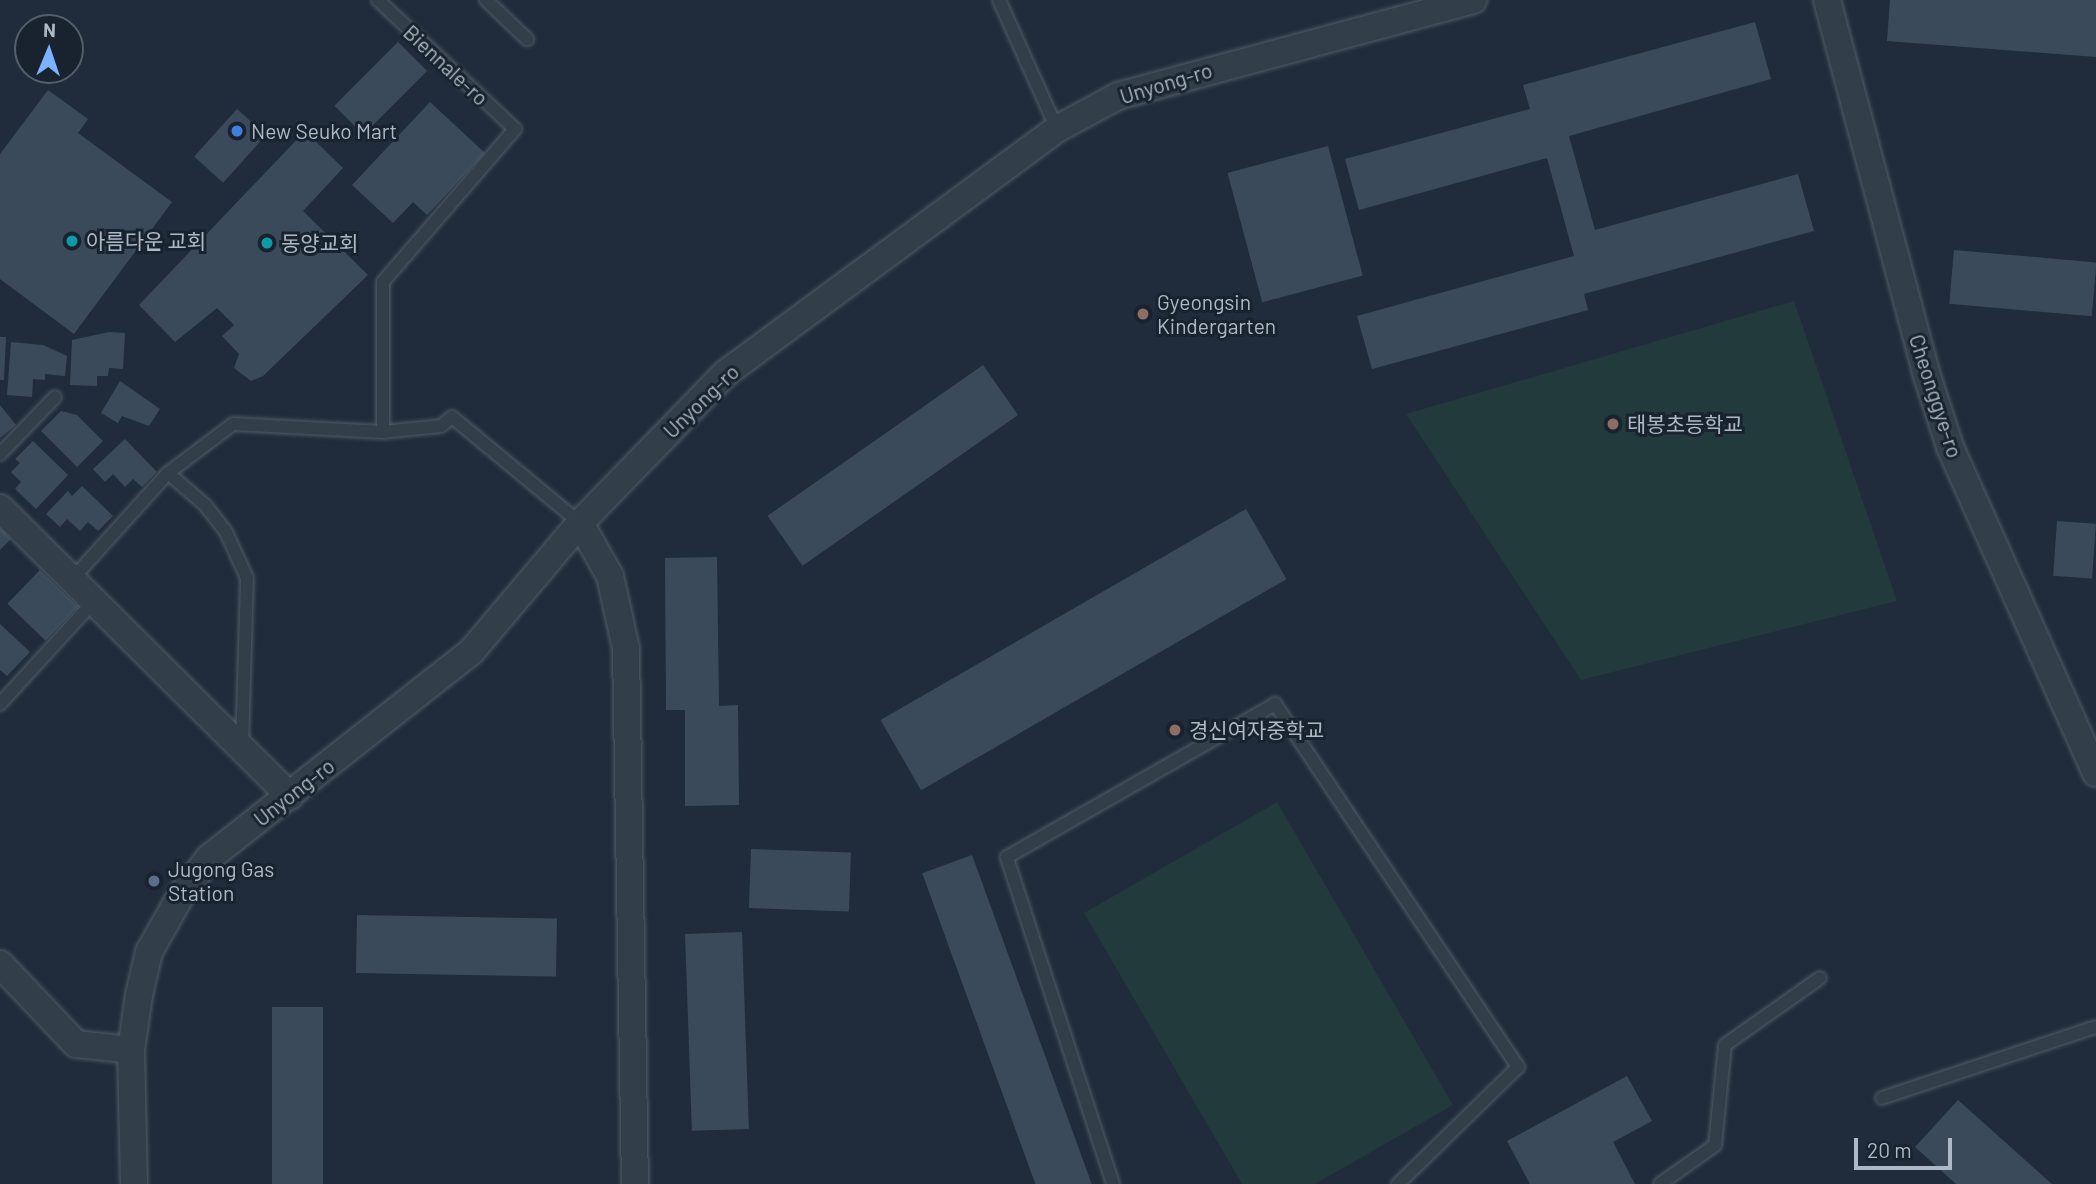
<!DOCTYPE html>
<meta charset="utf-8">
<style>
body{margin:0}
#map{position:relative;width:2096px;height:1184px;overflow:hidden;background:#202c3b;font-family:Barlow,"Noto Sans KR",sans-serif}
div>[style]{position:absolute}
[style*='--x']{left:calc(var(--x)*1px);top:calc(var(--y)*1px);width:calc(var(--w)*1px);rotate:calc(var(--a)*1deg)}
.green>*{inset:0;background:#223a3c}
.building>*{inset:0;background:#3b4a5b;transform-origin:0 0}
.roads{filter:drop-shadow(0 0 2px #515c68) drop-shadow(0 0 2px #515c68)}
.service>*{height:12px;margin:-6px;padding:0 6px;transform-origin:6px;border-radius:6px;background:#333e4b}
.minor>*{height:26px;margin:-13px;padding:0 13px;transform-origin:13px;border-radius:13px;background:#333e4b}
.dots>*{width:19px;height:19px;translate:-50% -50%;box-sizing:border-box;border:4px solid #19232f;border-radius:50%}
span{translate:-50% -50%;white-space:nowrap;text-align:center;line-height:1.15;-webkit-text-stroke:6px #19232f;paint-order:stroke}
.street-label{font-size:21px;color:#aeb9c7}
.poi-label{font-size:21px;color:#aeb9c7}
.left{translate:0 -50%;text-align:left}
.north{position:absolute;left:14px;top:14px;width:70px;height:70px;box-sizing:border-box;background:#19232f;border:2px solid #555f6c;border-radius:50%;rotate:2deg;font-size:19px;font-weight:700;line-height:28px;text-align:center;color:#aeb9c7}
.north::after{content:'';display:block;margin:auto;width:24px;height:32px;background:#7bb3ff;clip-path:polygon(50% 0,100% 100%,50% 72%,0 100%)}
.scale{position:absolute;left:1854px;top:1138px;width:98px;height:32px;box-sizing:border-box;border:4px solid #aeb9c7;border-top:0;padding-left:9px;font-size:21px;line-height:24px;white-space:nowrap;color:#aeb9c7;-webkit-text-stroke:5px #19232f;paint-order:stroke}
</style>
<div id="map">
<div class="green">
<div style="clip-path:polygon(1794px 301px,1897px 601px,1581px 680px,1406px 414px)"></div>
<div style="clip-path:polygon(1277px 802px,1453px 1105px,1315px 1184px,1242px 1184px,1084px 913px)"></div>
</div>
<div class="building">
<div style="clip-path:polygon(1890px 0,2096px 0,2096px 57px,1887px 41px)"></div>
<div style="clip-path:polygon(1755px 22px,1771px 79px,1569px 136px,1595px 230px,1798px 174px,1814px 231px,1584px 294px,1588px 310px,1372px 369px,1357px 316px,1574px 256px,1547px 158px,1359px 210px,1345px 159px,1530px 109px,1523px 85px)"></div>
<div style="left:398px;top:42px;width:41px;height:90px;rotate:45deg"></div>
<div style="clip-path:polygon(48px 90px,88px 119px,78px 133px,172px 202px,74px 334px,0 279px,0 154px)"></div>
<div style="clip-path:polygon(430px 102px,485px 153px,427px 215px,413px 202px,393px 223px,352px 185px)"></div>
<div style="left:237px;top:109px;width:39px;height:64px;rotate:42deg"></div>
<div style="clip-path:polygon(305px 131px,343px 168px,303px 211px,368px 275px,263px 376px,251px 381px,234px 368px,239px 354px,222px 336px,234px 325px,217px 308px,175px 342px,139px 305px)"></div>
<div style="left:1328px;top:146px;width:134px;height:104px;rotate:75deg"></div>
<div style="left:1954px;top:250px;width:143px;height:54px;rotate:5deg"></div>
<div style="clip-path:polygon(109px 332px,125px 333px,123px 369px,109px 368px,108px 376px,97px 376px,97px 386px,70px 385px,72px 340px)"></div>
<div style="clip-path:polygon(0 337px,6px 337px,4px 380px,0 380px)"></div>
<div style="clip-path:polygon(11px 342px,43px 345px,67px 356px,65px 376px,45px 374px,45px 380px,33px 379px,32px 397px,7px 395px)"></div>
<div style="left:983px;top:365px;width:61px;height:263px;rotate:55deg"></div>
<div style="clip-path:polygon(120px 381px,160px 409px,149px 426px,122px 416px,118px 423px,101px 413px)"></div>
<div style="clip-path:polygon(0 405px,16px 425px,0 438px)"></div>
<div style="clip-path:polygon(61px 411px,77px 415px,103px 441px,77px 467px,41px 431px)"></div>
<div style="clip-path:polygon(125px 439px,157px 472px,142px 487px,133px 479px,125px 487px,113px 474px,105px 482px,93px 469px)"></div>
<div style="clip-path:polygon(33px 441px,68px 475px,36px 509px,15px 489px,21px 482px,11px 472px,20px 463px,15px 459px)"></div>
<div style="clip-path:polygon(82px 486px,113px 516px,98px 531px,88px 522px,80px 531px,67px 519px,60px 527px,46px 514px,68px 491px,72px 496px)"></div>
<div style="left:1246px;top:509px;width:81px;height:422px;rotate:60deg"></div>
<div style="left:2057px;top:521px;width:39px;height:55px;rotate:4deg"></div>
<div style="clip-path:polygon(0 528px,11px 539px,0 550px)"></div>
<div style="clip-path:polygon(717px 557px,719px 706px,738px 705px,739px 805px,685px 806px,685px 710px,666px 710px,665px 558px)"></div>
<div style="left:40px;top:570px;width:53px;height:47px;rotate:44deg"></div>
<div style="clip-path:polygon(0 624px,30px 652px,7px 676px,0 670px)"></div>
<div style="left:751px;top:849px;width:100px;height:59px;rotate:2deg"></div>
<div style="left:972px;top:855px;width:350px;height:53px;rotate:70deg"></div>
<div style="left:357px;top:915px;width:200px;height:58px;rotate:1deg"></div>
<div style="left:742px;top:932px;width:197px;height:57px;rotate:88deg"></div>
<div style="left:272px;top:1007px;width:51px;height:177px"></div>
<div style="clip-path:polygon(1627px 1076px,1652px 1121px,1613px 1142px,1635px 1184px,1530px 1184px,1507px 1141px)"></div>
<div style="clip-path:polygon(1958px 1100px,2052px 1184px,1956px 1184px,1915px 1147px)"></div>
</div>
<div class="roads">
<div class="service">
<div style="--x:378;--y:0;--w:188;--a:43.3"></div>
<div style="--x:515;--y:129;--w:202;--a:130.8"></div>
<div style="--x:383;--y:282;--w:150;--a:90"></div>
<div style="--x:486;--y:0;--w:57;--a:43.6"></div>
<div style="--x:999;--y:0;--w:141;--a:65.8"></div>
<div style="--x:0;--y:454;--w:79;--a:-46"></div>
<div style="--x:168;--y:473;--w:49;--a:40.9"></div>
<div style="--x:205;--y:505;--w:34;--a:52"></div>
<div style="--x:226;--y:532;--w:51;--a:65.5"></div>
<div style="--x:247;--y:578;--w:167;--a:91.7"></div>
<div style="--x:74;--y:577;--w:140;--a:-47.9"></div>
<div style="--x:168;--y:473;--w:81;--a:-37"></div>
<div style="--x:233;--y:424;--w:150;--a:3.1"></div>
<div style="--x:383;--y:432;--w:58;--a:-5.9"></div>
<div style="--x:441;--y:426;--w:14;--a:-39"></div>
<div style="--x:452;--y:417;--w:166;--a:39.6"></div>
<div style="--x:0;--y:704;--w:142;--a:-47.6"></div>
<div style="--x:1882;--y:1098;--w:225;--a:-18.4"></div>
<div style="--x:1113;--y:1184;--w:344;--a:-108"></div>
<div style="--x:1007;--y:857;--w:309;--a:-29.7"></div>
<div style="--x:1275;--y:704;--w:437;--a:56.2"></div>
<div style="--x:1518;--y:1067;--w:168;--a:135.7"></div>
<div style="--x:1660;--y:1184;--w:67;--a:-35.3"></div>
<div style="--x:1715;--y:1145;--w:100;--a:-84.3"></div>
<div style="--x:1725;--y:1045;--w:116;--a:-35.2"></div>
</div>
<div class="minor">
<div style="--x:1827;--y:0;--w:386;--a:75.1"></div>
<div style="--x:1926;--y:373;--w:78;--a:72"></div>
<div style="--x:1950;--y:447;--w:357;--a:65.9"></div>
<div style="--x:0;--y:508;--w:409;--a:44.8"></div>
<div style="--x:580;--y:523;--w:61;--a:60.5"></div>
<div style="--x:610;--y:576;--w:75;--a:77.6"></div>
<div style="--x:626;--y:649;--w:535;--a:89.04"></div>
<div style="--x:0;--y:964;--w:110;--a:46.5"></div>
<div style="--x:76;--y:1044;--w:55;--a:6.2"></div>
<div style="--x:134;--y:1184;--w:134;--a:-91.3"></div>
<div style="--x:131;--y:1050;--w:56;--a:-81.7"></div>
<div style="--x:139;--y:995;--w:44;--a:-76.9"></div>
<div style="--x:149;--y:952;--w:65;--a:-60.7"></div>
<div style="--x:181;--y:895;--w:46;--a:-52.9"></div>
<div style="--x:209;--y:858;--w:333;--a:-38.2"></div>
<div style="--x:471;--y:652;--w:169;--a:-49.8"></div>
<div style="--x:580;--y:523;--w:209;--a:-45.8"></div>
<div style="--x:726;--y:373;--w:411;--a:-36.4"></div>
<div style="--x:1057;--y:129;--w:69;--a:-28.4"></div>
<div style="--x:1118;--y:96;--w:368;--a:-15.1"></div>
</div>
</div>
<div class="dots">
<div style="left:237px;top:131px;background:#3f7fe0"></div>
<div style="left:72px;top:241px;background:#0f9aa8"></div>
<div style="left:267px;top:243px;background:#0f9aa8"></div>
<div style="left:1143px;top:314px;background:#8d6e63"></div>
<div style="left:1613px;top:424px;background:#8d6e63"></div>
<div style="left:1175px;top:730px;background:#8d6e63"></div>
<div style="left:154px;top:881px;background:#5c6f8a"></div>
</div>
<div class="street-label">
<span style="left:446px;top:65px;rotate:43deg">Biennale-ro</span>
<span style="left:1166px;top:83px;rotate:-17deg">Unyong-ro</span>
<span style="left:1936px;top:396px;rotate:72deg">Cheonggye-ro</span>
<span style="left:701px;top:401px;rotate:-44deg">Unyong-ro</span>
<span style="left:294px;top:792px;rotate:-38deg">Unyong-ro</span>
</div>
<div class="poi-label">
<span class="left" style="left:251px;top:131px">New Seuko Mart</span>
<span class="left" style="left:86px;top:241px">아름다운 교회</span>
<span class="left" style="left:281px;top:243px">동양교회</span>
<span class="left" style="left:1157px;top:314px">Gyeongsin<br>Kindergarten</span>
<span class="left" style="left:1627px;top:424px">태봉초등학교</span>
<span class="left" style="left:1189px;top:730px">경신여자중학교</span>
<span class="left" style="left:168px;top:881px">Jugong Gas<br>Station</span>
</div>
<div class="north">N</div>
<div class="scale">20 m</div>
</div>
